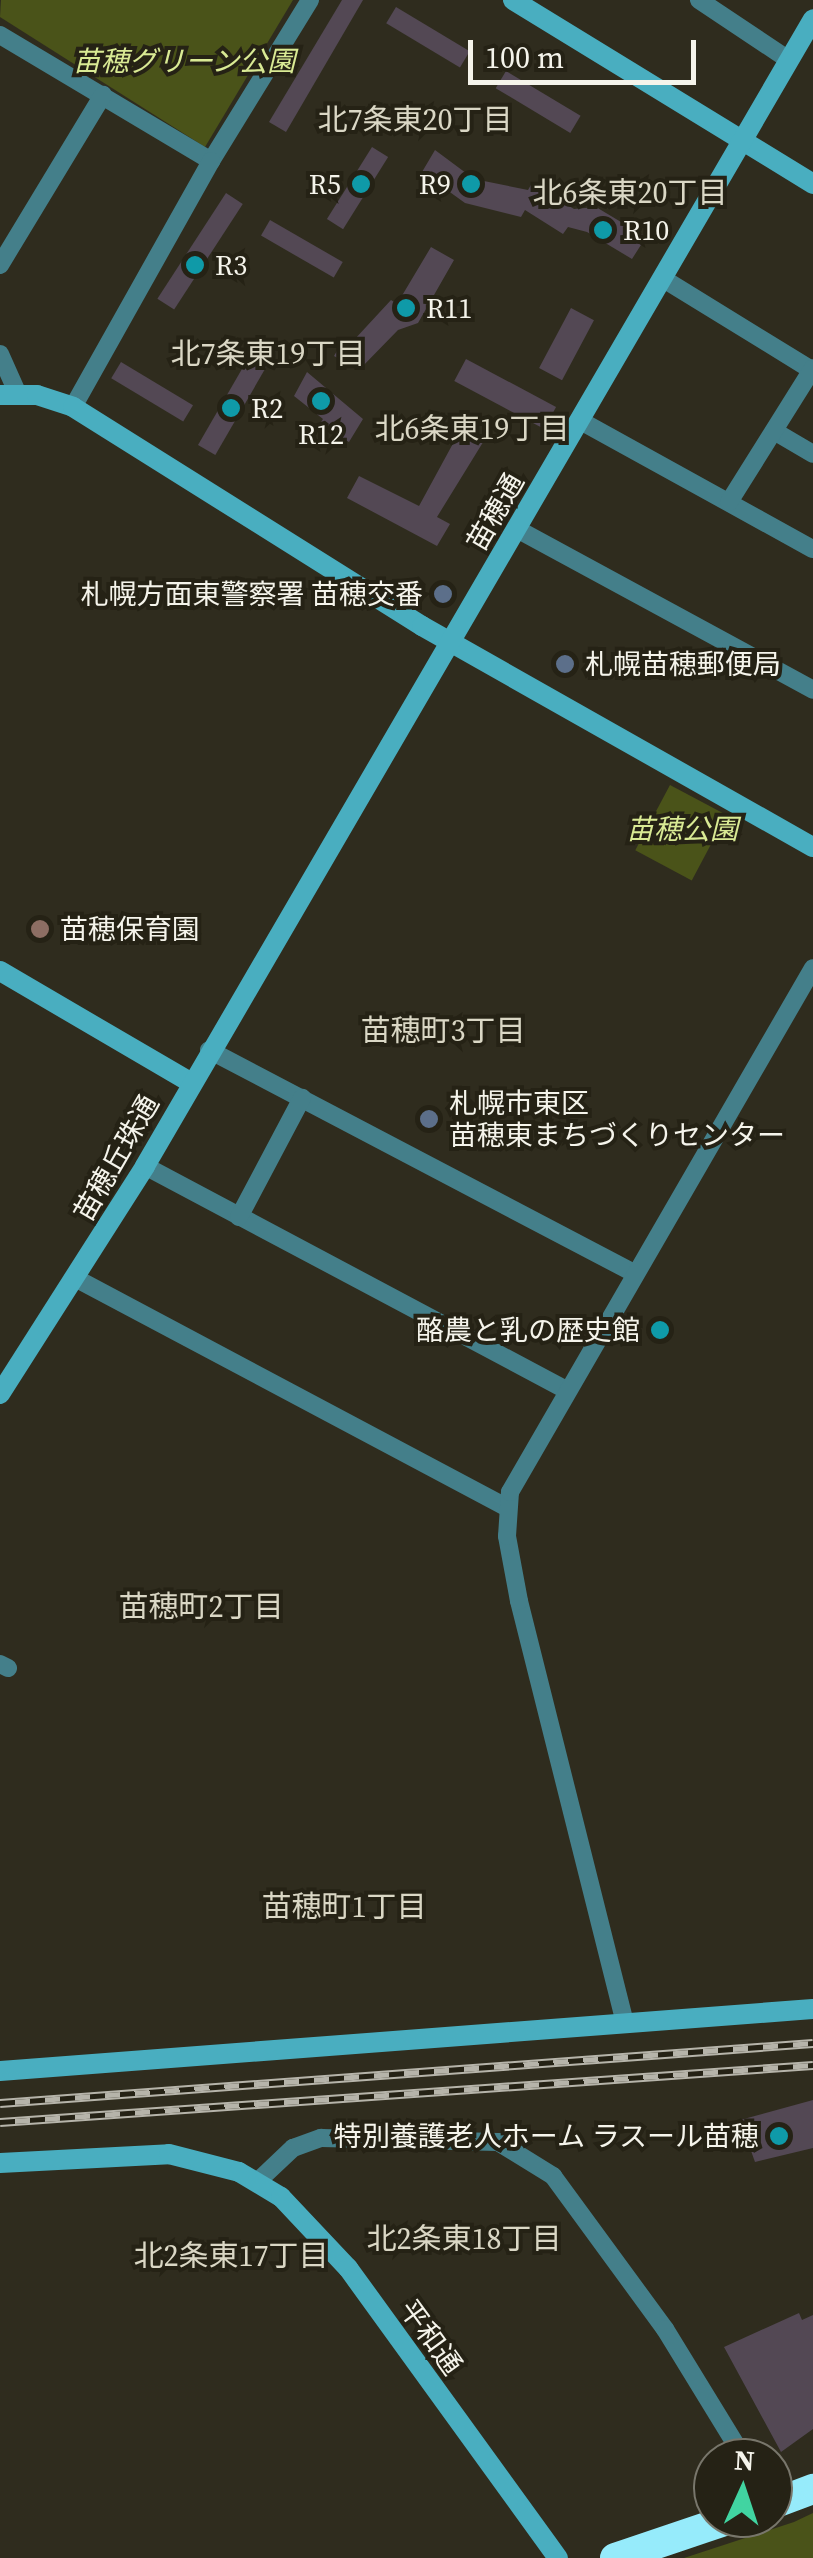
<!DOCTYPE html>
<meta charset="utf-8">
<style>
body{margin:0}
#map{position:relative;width:813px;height:2558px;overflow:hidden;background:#2f2c1e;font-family:"Source Serif 4","Noto Sans JP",serif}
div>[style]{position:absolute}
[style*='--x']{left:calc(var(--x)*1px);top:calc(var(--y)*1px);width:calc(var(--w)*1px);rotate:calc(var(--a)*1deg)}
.green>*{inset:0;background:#4a5319;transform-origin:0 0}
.building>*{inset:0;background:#534854;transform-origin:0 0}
.street>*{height:18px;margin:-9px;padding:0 9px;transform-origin:9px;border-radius:9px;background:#447f8a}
.secondary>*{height:20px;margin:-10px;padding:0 10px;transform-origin:10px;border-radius:10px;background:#49aec0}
.highway>*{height:30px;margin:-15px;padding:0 15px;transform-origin:15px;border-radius:15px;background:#96ebfb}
.rail>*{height:9px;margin-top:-4.5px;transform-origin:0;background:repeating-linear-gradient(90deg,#252215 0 15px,#b6b4aa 0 30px);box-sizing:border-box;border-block:2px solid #b6b4aa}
.dots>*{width:28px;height:28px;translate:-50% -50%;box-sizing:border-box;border:5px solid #252215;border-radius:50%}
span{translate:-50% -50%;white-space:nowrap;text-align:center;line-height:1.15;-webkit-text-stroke:8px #252215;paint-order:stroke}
.park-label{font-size:28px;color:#d9ea94;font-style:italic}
.poi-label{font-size:28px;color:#f5f4eb}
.right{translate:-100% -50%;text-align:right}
.left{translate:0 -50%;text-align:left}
.street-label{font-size:28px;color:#f5f4eb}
.neighbourhood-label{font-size:30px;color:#dad7c5}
.north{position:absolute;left:693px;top:2438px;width:100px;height:100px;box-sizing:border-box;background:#252215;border:2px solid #78766b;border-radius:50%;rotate:3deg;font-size:28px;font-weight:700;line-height:40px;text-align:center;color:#f5f4eb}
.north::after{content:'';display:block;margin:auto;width:35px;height:45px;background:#41d4a1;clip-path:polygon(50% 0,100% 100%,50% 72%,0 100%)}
.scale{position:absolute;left:468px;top:40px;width:228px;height:45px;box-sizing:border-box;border:5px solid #f5f4eb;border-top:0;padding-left:12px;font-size:30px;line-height:35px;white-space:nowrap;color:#f5f4eb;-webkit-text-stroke:8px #252215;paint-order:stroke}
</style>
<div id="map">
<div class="green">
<div style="clip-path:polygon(293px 0,205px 147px,0 17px,1px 0)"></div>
<div style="left:670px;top:785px;width:64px;height:74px;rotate:28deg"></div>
<div style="clip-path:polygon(813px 2513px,813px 2558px,684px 2558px,794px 2522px)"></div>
</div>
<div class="building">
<div style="clip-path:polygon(342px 0,363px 0,286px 132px,269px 122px)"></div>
<div style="left:396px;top:7px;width:86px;height:19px;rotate:31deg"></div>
<div style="left:506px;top:71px;width:87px;height:20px;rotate:31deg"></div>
<div style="left:372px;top:147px;width:19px;height:85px;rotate:32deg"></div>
<div style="clip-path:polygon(435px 150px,474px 179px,528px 190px,532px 183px,574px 209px,596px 207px,646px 237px,632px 259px,587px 232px,568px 227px,563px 234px,525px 210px,521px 217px,465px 203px,422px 172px)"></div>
<div style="left:226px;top:193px;width:20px;height:126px;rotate:33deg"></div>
<div style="left:270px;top:220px;width:84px;height:18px;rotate:30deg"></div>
<div style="clip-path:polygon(431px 247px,454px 260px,418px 323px,398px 330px,359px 370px,334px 356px,345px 337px,354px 340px,391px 300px,397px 304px)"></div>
<div style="left:571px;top:308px;width:26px;height:68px;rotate:28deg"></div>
<div style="left:261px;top:336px;width:20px;height:126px;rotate:30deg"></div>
<div style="left:466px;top:359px;width:102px;height:25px;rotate:28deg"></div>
<div style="left:121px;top:362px;width:84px;height:19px;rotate:31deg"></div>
<div style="clip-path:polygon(307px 372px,363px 419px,349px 442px,319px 425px,323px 419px,294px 396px)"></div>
<div style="clip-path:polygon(462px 427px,485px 439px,437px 517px,450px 524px,437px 546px,347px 498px,359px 476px,419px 506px)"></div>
<div style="clip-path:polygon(813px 2100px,813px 2148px,755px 2162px,740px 2120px)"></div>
<div style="clip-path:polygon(799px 2313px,802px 2320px,813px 2315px,813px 2429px,781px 2452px,724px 2347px)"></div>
</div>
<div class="street">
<div style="--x:699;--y:0;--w:108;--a:33.7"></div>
<div style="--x:0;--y:35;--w:246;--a:30.8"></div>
<div style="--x:211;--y:161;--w:189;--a:-58.4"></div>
<div style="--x:0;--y:265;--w:199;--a:-58.8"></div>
<div style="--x:662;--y:278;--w:177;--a:31.6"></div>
<div style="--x:0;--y:354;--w:42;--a:65.9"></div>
<div style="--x:73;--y:407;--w:282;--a:-60.7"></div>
<div style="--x:579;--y:420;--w:267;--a:28.9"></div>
<div style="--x:774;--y:431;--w:45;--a:30.5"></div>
<div style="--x:729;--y:502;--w:158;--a:-57.9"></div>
<div style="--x:517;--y:529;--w:337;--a:28.5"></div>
<div style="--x:209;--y:1050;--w:481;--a:27.7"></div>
<div style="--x:145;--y:1166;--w:477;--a:28"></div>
<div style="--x:239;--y:1217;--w:135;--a:-62.1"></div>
<div style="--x:77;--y:1279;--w:488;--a:28"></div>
<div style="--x:0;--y:1664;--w:9;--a:27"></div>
<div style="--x:625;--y:2023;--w:435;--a:-104.1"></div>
<div style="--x:519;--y:1601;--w:66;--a:-100.5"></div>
<div style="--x:507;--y:1536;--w:44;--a:-86.1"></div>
<div style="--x:510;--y:1492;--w:605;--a:-59.96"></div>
<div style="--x:257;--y:2182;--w:50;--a:-43.4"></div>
<div style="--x:293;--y:2148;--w:30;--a:-20"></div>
<div style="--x:321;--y:2138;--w:177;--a:1.3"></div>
<div style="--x:498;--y:2142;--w:65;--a:31.7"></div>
<div style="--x:553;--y:2176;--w:190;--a:53.8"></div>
<div style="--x:665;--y:2329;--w:151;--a:58.5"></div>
</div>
<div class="secondary">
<div style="--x:513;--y:0;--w:352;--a:31.5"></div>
<div style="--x:0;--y:395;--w:37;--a:0"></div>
<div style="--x:37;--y:395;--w:38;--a:18"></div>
<div style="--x:73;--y:407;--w:412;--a:32.1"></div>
<div style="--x:422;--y:626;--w:449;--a:29.5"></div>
<div style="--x:0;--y:971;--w:220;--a:30.3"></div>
<div style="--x:0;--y:1394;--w:270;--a:-57.5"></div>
<div style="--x:145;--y:1166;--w:1327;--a:-59.78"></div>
<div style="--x:0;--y:2071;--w:815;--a:-4.36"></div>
<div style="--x:0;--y:2163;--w:169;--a:-3"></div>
<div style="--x:169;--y:2154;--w:72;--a:14.4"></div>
<div style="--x:239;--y:2172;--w:49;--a:30.8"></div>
<div style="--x:281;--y:2197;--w:98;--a:46.7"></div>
<div style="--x:348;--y:2268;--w:358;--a:54.1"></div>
</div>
<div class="highway">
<div style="--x:773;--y:2504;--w:43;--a:-20.6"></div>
<div style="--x:615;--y:2558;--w:125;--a:-18.7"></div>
</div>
<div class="rail">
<div style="--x:0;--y:2103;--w:815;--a:-4.22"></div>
<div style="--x:0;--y:2122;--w:815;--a:-4.01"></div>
</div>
<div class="dots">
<div style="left:361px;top:184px;background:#0f9aa8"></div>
<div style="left:471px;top:184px;background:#0f9aa8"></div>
<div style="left:603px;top:230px;background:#0f9aa8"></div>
<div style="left:195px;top:265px;background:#0f9aa8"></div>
<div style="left:406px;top:308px;background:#0f9aa8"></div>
<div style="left:321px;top:401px;background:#0f9aa8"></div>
<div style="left:231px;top:408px;background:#0f9aa8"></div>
<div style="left:443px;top:594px;background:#5c6f8a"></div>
<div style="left:565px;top:664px;background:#5c6f8a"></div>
<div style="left:40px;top:929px;background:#8d6e63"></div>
<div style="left:429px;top:1119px;background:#5c6f8a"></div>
<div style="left:660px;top:1330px;background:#0f9aa8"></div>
<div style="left:779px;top:2136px;background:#0f9aa8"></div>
</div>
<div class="park-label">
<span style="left:184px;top:61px">苗穂グリーン公園</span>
<span style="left:682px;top:829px">苗穂公園</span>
</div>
<div class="poi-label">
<span class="right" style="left:341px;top:184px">R5</span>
<span class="right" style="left:451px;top:184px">R9</span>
<span class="left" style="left:623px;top:230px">R10</span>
<span class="left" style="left:215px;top:265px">R3</span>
<span class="left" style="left:426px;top:308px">R11</span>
<span class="left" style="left:251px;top:408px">R2</span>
<span style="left:321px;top:434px">R12</span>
<span class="right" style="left:423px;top:594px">札幌方面東警察署 苗穂交番</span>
<span class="left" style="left:585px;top:664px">札幌苗穂郵便局</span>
<span class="left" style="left:60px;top:929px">苗穂保育園</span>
<span class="left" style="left:449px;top:1119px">札幌市東区<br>苗穂東まちづくりセンター</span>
<span class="right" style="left:640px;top:1330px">酪農と乳の歴史館</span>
<span class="right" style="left:759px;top:2136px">特別養護老人ホーム ラスール苗穂</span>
</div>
<div class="street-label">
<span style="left:495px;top:512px;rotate:-60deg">苗穂通</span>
<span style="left:116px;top:1158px;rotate:-60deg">苗穂丘珠通</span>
<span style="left:431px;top:2337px;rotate:54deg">平和通</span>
</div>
<div class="neighbourhood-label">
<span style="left:415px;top:120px">北7条東20丁目</span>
<span style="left:630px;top:193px">北6条東20丁目</span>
<span style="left:268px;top:354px">北7条東19丁目</span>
<span style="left:472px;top:429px">北6条東19丁目</span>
<span style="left:443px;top:1031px">苗穂町3丁目</span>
<span style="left:201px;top:1607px">苗穂町2丁目</span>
<span style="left:344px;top:1907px">苗穂町1丁目</span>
<span style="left:464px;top:2239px">北2条東18丁目</span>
<span style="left:231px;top:2256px">北2条東17丁目</span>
</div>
<div class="north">N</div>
<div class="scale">100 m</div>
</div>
